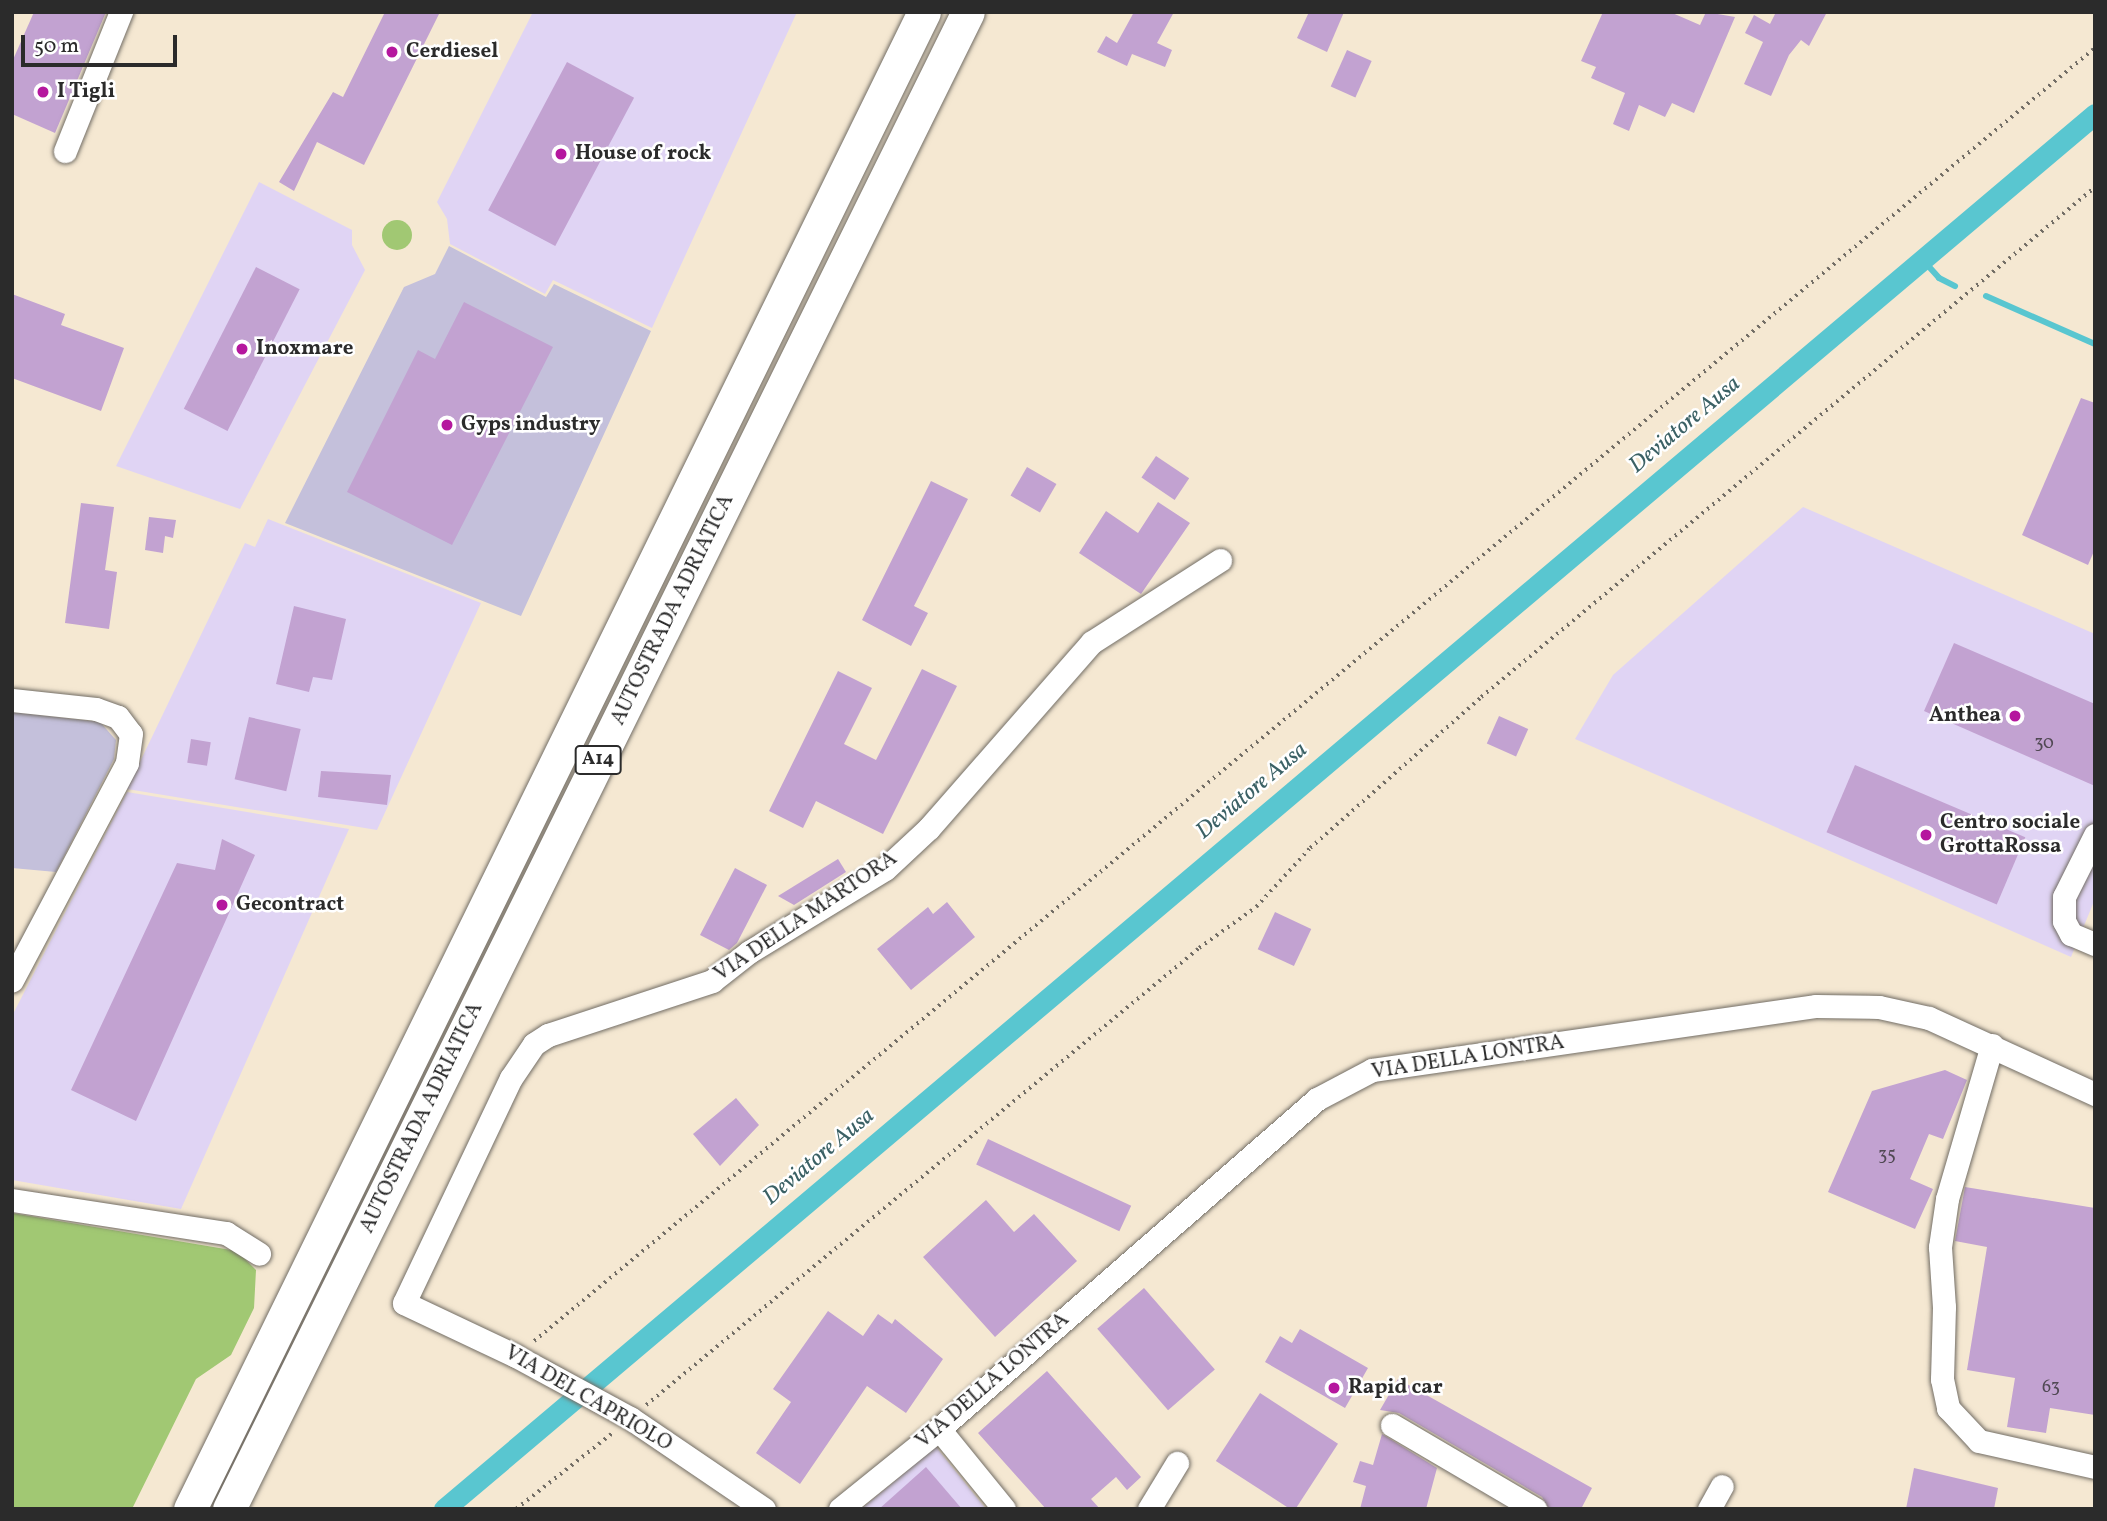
<!DOCTYPE html>
<style>
body{margin:0}
#map{position:relative;width:2107px;height:1521px;overflow:hidden;background:#f5e8d2;font-family:Vollkorn,serif}
div>[style]{position:absolute}
[style*='--x']{left:calc(var(--x)*1px);top:calc(var(--y)*1px);width:calc(var(--w)*1px);rotate:calc(var(--a)*1deg)}
.built>*{inset:0;background:#e0d4f4}
.industrial>*{inset:0;background:#c4c0db}
.green>*{inset:0;background:#a1c873}
.round{border-radius:50%}
.stream>*{height:6px;margin:-3px;padding:0 3px;transform-origin:3px;border-radius:3px;background:#59c6d0}
.canal>*{height:21px;margin:-10.5px;padding:0 10.5px;transform-origin:10.5px;border-radius:10.5px;background:#59c6d0}
.building>*{inset:0;background:#c2a2d1;transform-origin:0 0}
.path>*{height:3.5px;margin-top:-1.75px;transform-origin:0;background:repeating-linear-gradient(90deg,#726d65 0 2px,transparent 0 7px)}
.roads{filter:drop-shadow(0 0 2px #726d65) drop-shadow(0 0 2px #726d65)}
.minor>*{height:23px;margin:-11.5px;padding:0 11.5px;transform-origin:11.5px;border-radius:11.5px;background:#fff}
.highway>*{height:33px;margin:-16.5px;padding:0 16.5px;transform-origin:16.5px;border-radius:16.5px;background:#fff}
.dots>*{width:19px;height:19px;translate:-50% -50%;box-sizing:border-box;border:4px solid #fff;border-radius:50%}
span{translate:-50% -50%;white-space:nowrap;text-align:center;line-height:1.15;-webkit-text-stroke:5px #fff;paint-order:stroke}
.number-label{font-size:18px;color:#514954}
.number-label span{-webkit-text-stroke-width:0}
.shield-label span{padding:2px 5px;background:#fff;border:2px solid;border-radius:5px;-webkit-text-stroke-width:0}
.shield-label{font-size:19px;color:#2b2b2b;font-weight:700}
.poi-label{font-size:21px;color:#2b2b2b;font-weight:700}
.left{translate:0 -50%;text-align:left}
.right{translate:-100% -50%;text-align:right}
.street-label{font-size:21px;color:#2b2b2b}
.water-label{font-size:23px;color:#3b6165;font-style:italic}
.frame{position:absolute;inset:0;border:14px solid #2b2b2b;pointer-events:none}
.scale{position:absolute;left:21px;top:35px;width:156px;height:32px;box-sizing:border-box;border:4px solid #2b2b2b;border-top:0;padding-left:9px;font-size:21px;line-height:24px;white-space:nowrap;color:#2b2b2b;-webkit-text-stroke:5px #fff;paint-order:stroke}
</style>
<div id="map">
<div class="built">
<div style="clip-path:polygon(533px 12px,797px 12px,652px 328px,553px 280px,545px 294px,450px 244px,447px 219px,437px 202px)"></div>
<div style="clip-path:polygon(259px 182px,352px 230px,352px 245px,365px 270px,240px 509px,116px 466px)"></div>
<div style="clip-path:polygon(1803px 507px,2095px 634px,2095px 899px,2071px 957px,1575px 739px,1613px 675px)"></div>
<div style="clip-path:polygon(268px 519px,481px 603px,377px 830px,127px 789px,245px 543px,255px 547px)"></div>
<div style="clip-path:polygon(127px 792px,349px 829px,181px 1209px,12px 1180px,12px 1016px)"></div>
<div style="clip-path:polygon(936px 1447px,986px 1509px,861px 1509px)"></div>
</div>
<div class="industrial">
<div style="clip-path:polygon(449px 246px,546px 297px,554px 284px,651px 331px,521px 616px,285px 523px,404px 287px,435px 274px)"></div>
<div style="clip-path:polygon(12px 712px,100px 722px,116px 740px,114px 759px,56px 872px,12px 868px)"></div>
</div>
<div class="green">
<div class="round" style="left:382px;top:220px;width:30px;height:30px"></div>
<div style="clip-path:polygon(12px 1213px,237px 1251px,256px 1270px,254px 1308px,231px 1355px,196px 1379px,132px 1509px,12px 1509px)"></div>
</div>
<div class="stream">
<div style="--x:1922;--y:259;--w:25;--a:48"></div>
<div style="--x:1939;--y:278;--w:18;--a:27"></div>
<div style="--x:1986;--y:296;--w:119;--a:23.8"></div>
</div>
<div class="canal">
<div style="--x:444;--y:1509;--w:2161;--a:-40.2"></div>
</div>
<div class="building">
<div style="clip-path:polygon(34px 12px,106px 12px,55px 133px,12px 114px,12px 62px)"></div>
<div style="clip-path:polygon(385px 12px,440px 12px,364px 165px,317px 142px,294px 191px,279px 182px,333px 92px,343px 97px)"></div>
<div style="clip-path:polygon(1134px 12px,1174px 12px,1157px 43px,1172px 50px,1165px 67px,1132px 54px,1127px 66px,1097px 52px,1106px 36px,1117px 43px)"></div>
<div style="clip-path:polygon(1309px 12px,1344px 12px,1327px 52px,1297px 38px)"></div>
<div style="clip-path:polygon(1603px 12px,1670px 12px,1700px 25px,1706px 12px,1735px 17px,1694px 113px,1672px 103px,1665px 117px,1639px 105px,1629px 131px,1613px 124px,1625px 93px,1591px 78px,1596px 67px,1581px 61px)"></div>
<div style="clip-path:polygon(1776px 12px,1827px 12px,1809px 46px,1801px 40px,1789px 55px,1771px 96px,1744px 84px,1763px 42px,1745px 33px,1754px 15px,1770px 24px)"></div>
<div style="left:1347px;top:50px;width:27px;height:40px;rotate:24deg"></div>
<div style="left:567px;top:62px;width:76px;height:168px;rotate:28deg"></div>
<div style="left:256px;top:267px;width:49px;height:159px;rotate:27deg"></div>
<div style="clip-path:polygon(12px 294px,65px 314px,61px 325px,124px 348px,101px 411px,12px 378px)"></div>
<div style="clip-path:polygon(464px 302px,553px 347px,452px 545px,347px 492px,418px 350px,435px 359px)"></div>
<div style="clip-path:polygon(2081px 398px,2095px 403px,2095px 549px,2088px 565px,2022px 535px)"></div>
<div style="left:1156px;top:456px;width:40px;height:26px;rotate:34deg"></div>
<div style="left:1027px;top:467px;width:34px;height:33px;rotate:30deg"></div>
<div style="clip-path:polygon(931px 481px,968px 499px,914px 606px,928px 613px,911px 646px,862px 620px)"></div>
<div style="clip-path:polygon(1158px 502px,1190px 523px,1141px 594px,1079px 553px,1106px 511px,1138px 533px)"></div>
<div style="clip-path:polygon(81px 503px,114px 507px,105px 570px,117px 572px,109px 629px,65px 623px)"></div>
<div style="clip-path:polygon(149px 517px,176px 520px,173px 538px,165px 536px,163px 553px,145px 550px)"></div>
<div style="clip-path:polygon(294px 606px,346px 619px,332px 680px,313px 677px,309px 692px,276px 684px)"></div>
<div style="clip-path:polygon(1954px 643px,2095px 704px,2095px 786px,1924px 711px)"></div>
<div style="clip-path:polygon(922px 669px,957px 686px,883px 834px,816px 801px,803px 828px,769px 811px,838px 671px,872px 688px,844px 744px,876px 760px)"></div>
<div style="left:1499px;top:716px;width:32px;height:30px;rotate:24deg"></div>
<div style="left:249px;top:717px;width:53px;height:64px;rotate:13deg"></div>
<div style="left:191px;top:739px;width:20px;height:24px;rotate:9deg"></div>
<div style="left:1855px;top:765px;width:185px;height:73px;rotate:23deg"></div>
<div style="clip-path:polygon(321px 771px,391px 775px,387px 805px,318px 797px)"></div>
<div style="clip-path:polygon(222px 839px,255px 855px,136px 1121px,71px 1090px,177px 863px,215px 870px)"></div>
<div style="clip-path:polygon(838px 859px,846px 872px,794px 905px,778px 896px)"></div>
<div style="clip-path:polygon(735px 868px,767px 885px,737px 943px,729px 950px,700px 935px)"></div>
<div style="clip-path:polygon(947px 902px,975px 937px,911px 990px,877px 949px,928px 907px,933px 914px)"></div>
<div style="left:1275px;top:912px;width:40px;height:41px;rotate:25deg"></div>
<div style="clip-path:polygon(1945px 1070px,1967px 1080px,1943px 1139px,1929px 1134px,1910px 1179px,1933px 1189px,1915px 1229px,1828px 1192px,1872px 1091px)"></div>
<div style="clip-path:polygon(736px 1098px,759px 1125px,720px 1166px,693px 1134px)"></div>
<div style="left:988px;top:1139px;width:158px;height:28px;rotate:25deg"></div>
<div style="clip-path:polygon(1965px 1187px,2095px 1208px,2095px 1415px,2050px 1408px,2046px 1433px,2007px 1427px,2015px 1378px,1967px 1370px,1987px 1247px,1955px 1241px)"></div>
<div style="clip-path:polygon(986px 1200px,1014px 1232px,1034px 1214px,1077px 1261px,995px 1337px,923px 1257px)"></div>
<div style="left:1144px;top:1288px;width:108px;height:62px;rotate:49deg"></div>
<div style="clip-path:polygon(828px 1311px,863px 1336px,878px 1314px,892px 1324px,895px 1319px,943px 1359px,906px 1413px,867px 1386px,800px 1484px,756px 1453px,791px 1402px,773px 1389px)"></div>
<div style="clip-path:polygon(1300px 1329px,1368px 1368px,1345px 1408px,1265px 1362px,1280px 1336px,1292px 1343px)"></div>
<div style="clip-path:polygon(1047px 1371px,1141px 1477px,1127px 1490px,1116px 1477px,1091px 1499px,1100px 1509px,1046px 1509px,978px 1433px)"></div>
<div style="clip-path:polygon(1398px 1379px,1592px 1488px,1581px 1509px,1549px 1509px,1542px 1497px,1399px 1413px,1380px 1410px)"></div>
<div style="left:1260px;top:1393px;width:93px;height:81px;rotate:33deg"></div>
<div style="clip-path:polygon(1382px 1434px,1437px 1468px,1426px 1509px,1360px 1509px,1366px 1486px,1353px 1482px,1360px 1461px,1373px 1465px)"></div>
<div style="clip-path:polygon(926px 1467px,962px 1509px,879px 1509px)"></div>
<div style="clip-path:polygon(1914px 1468px,1998px 1488px,1994px 1509px,1906px 1509px)"></div>
</div>
<div class="path">
<div style="--x:534;--y:1341;--w:2027;--a:-39.64"></div>
<div style="--x:646;--y:1405;--w:717;--a:-39.57"></div>
<div style="--x:1199;--y:948;--w:70;--a:-35.7"></div>
<div style="--x:1256;--y:907;--w:80;--a:-47.5"></div>
<div style="--x:1310;--y:848;--w:228;--a:-41.4"></div>
<div style="--x:1481;--y:697;--w:798;--a:-39.71"></div>
<div style="--x:516;--y:1509;--w:125;--a:-38.2"></div>
</div>
<div class="roads">
<div class="minor">
<div style="--x:65;--y:151;--w:150;--a:-68.1"></div>
<div style="--x:12;--y:700;--w:84;--a:6.1"></div>
<div style="--x:96;--y:709;--w:23;--a:20"></div>
<div style="--x:118;--y:717;--w:21;--a:53"></div>
<div style="--x:131;--y:734;--w:29;--a:98"></div>
<div style="--x:127;--y:763;--w:246;--a:117.9"></div>
<div style="--x:2095;--y:835;--w:69;--a:116.6"></div>
<div style="--x:2064;--y:897;--w:24;--a:90"></div>
<div style="--x:2064;--y:921;--w:15;--a:62"></div>
<div style="--x:2071;--y:934;--w:26;--a:23"></div>
<div style="--x:1992;--y:1045;--w:160;--a:106.3"></div>
<div style="--x:1947;--y:1199;--w:49;--a:98.3"></div>
<div style="--x:1940;--y:1247;--w:60;--a:86.2"></div>
<div style="--x:1944;--y:1307;--w:72;--a:91.6"></div>
<div style="--x:1942;--y:1379;--w:30;--a:78"></div>
<div style="--x:1948;--y:1408;--w:45;--a:46.8"></div>
<div style="--x:1979;--y:1441;--w:119;--a:12.6"></div>
<div style="--x:12;--y:1200;--w:217;--a:8.8"></div>
<div style="--x:226;--y:1233;--w:39;--a:32"></div>
<div style="--x:1392;--y:1425;--w:166;--a:30.4"></div>
<div style="--x:939;--y:1429;--w:103;--a:50.9"></div>
<div style="--x:764;--y:1509;--w:162;--a:-145.8"></div>
<div style="--x:630;--y:1418;--w:130;--a:-151.5"></div>
<div style="--x:516;--y:1356;--w:124;--a:-154.7"></div>
<div style="--x:404;--y:1303;--w:249;--a:-64.6"></div>
<div style="--x:511;--y:1078;--w:41;--a:-55.9"></div>
<div style="--x:534;--y:1044;--w:17;--a:-33"></div>
<div style="--x:548;--y:1035;--w:173;--a:-18.2"></div>
<div style="--x:712;--y:981;--w:47;--a:-38.1"></div>
<div style="--x:749;--y:952;--w:159;--a:-31.4"></div>
<div style="--x:885;--y:869;--w:60;--a:-43"></div>
<div style="--x:929;--y:828;--w:247;--a:-48.8"></div>
<div style="--x:1092;--y:642;--w:152;--a:-32.6"></div>
<div style="--x:840;--y:1509;--w:127;--a:-38.9"></div>
<div style="--x:939;--y:1429;--w:502;--a:-41.12"></div>
<div style="--x:1317;--y:1099;--w:62;--a:-27.8"></div>
<div style="--x:1372;--y:1070;--w:449;--a:-8.2"></div>
<div style="--x:1816;--y:1006;--w:63;--a:0.9"></div>
<div style="--x:1879;--y:1007;--w:51;--a:12.4"></div>
<div style="--x:1929;--y:1018;--w:183;--a:24.6"></div>
<div style="--x:1149;--y:1509;--w:54;--a:-58.7"></div>
<div style="--x:1709;--y:1509;--w:26;--a:-61"></div>
</div>
<div class="highway">
<div style="--x:190;--y:1509;--w:1667;--a:-63.88"></div>
<div style="--x:229;--y:1509;--w:1669;--a:-63.73"></div>
</div>
</div>
<div class="dots">
<div style="left:392px;top:52px;background:#b5179e"></div>
<div style="left:43px;top:92px;background:#b5179e"></div>
<div style="left:561px;top:154px;background:#b5179e"></div>
<div style="left:242px;top:349px;background:#b5179e"></div>
<div style="left:447px;top:425px;background:#b5179e"></div>
<div style="left:2015px;top:716px;background:#b5179e"></div>
<div style="left:1926px;top:835px;background:#b5179e"></div>
<div style="left:222px;top:905px;background:#b5179e"></div>
<div style="left:1334px;top:1388px;background:#b5179e"></div>
</div>
<div class="number-label">
<span style="left:2044px;top:744px">30</span>
<span style="left:1887px;top:1156px">35</span>
<span style="left:2051px;top:1388px">63</span>
</div>
<div class="shield-label">
<span style="left:598px;top:760px">A14</span>
</div>
<div class="poi-label">
<span class="left" style="left:406px;top:52px">Cerdiesel</span>
<span class="left" style="left:57px;top:92px">I Tigli</span>
<span class="left" style="left:575px;top:154px">House of rock</span>
<span class="left" style="left:256px;top:349px">Inoxmare</span>
<span class="left" style="left:461px;top:425px">Gyps industry</span>
<span class="right" style="left:2001px;top:716px">Anthea</span>
<span class="left" style="left:1940px;top:835px">Centro sociale<br>GrottaRossa</span>
<span class="left" style="left:236px;top:905px">Gecontract</span>
<span class="left" style="left:1348px;top:1388px">Rapid car</span>
</div>
<div class="street-label">
<span style="left:673px;top:610px;rotate:-64deg">AUTOSTRADA ADRIATICA</span>
<span style="left:806px;top:917px;rotate:-34deg">VIA DELLA MARTORA</span>
<span style="left:1468px;top:1058px;rotate:-9deg">VIA DELLA LONTRA</span>
<span style="left:422px;top:1118px;rotate:-64deg">AUTOSTRADA ADRIATICA</span>
<span style="left:993px;top:1381px;rotate:-41deg">VIA DELLA LONTRA</span>
<span style="left:588px;top:1399px;rotate:30deg">VIA DEL CAPRIOLO</span>
</div>
<div class="water-label">
<span style="left:1685px;top:425px;rotate:-40deg">Deviatore Ausa</span>
<span style="left:1252px;top:791px;rotate:-40deg">Deviatore Ausa</span>
<span style="left:819px;top:1157px;rotate:-40deg">Deviatore Ausa</span>
</div>
<div class="frame"></div>
<div class="scale">50 m</div>
</div>
